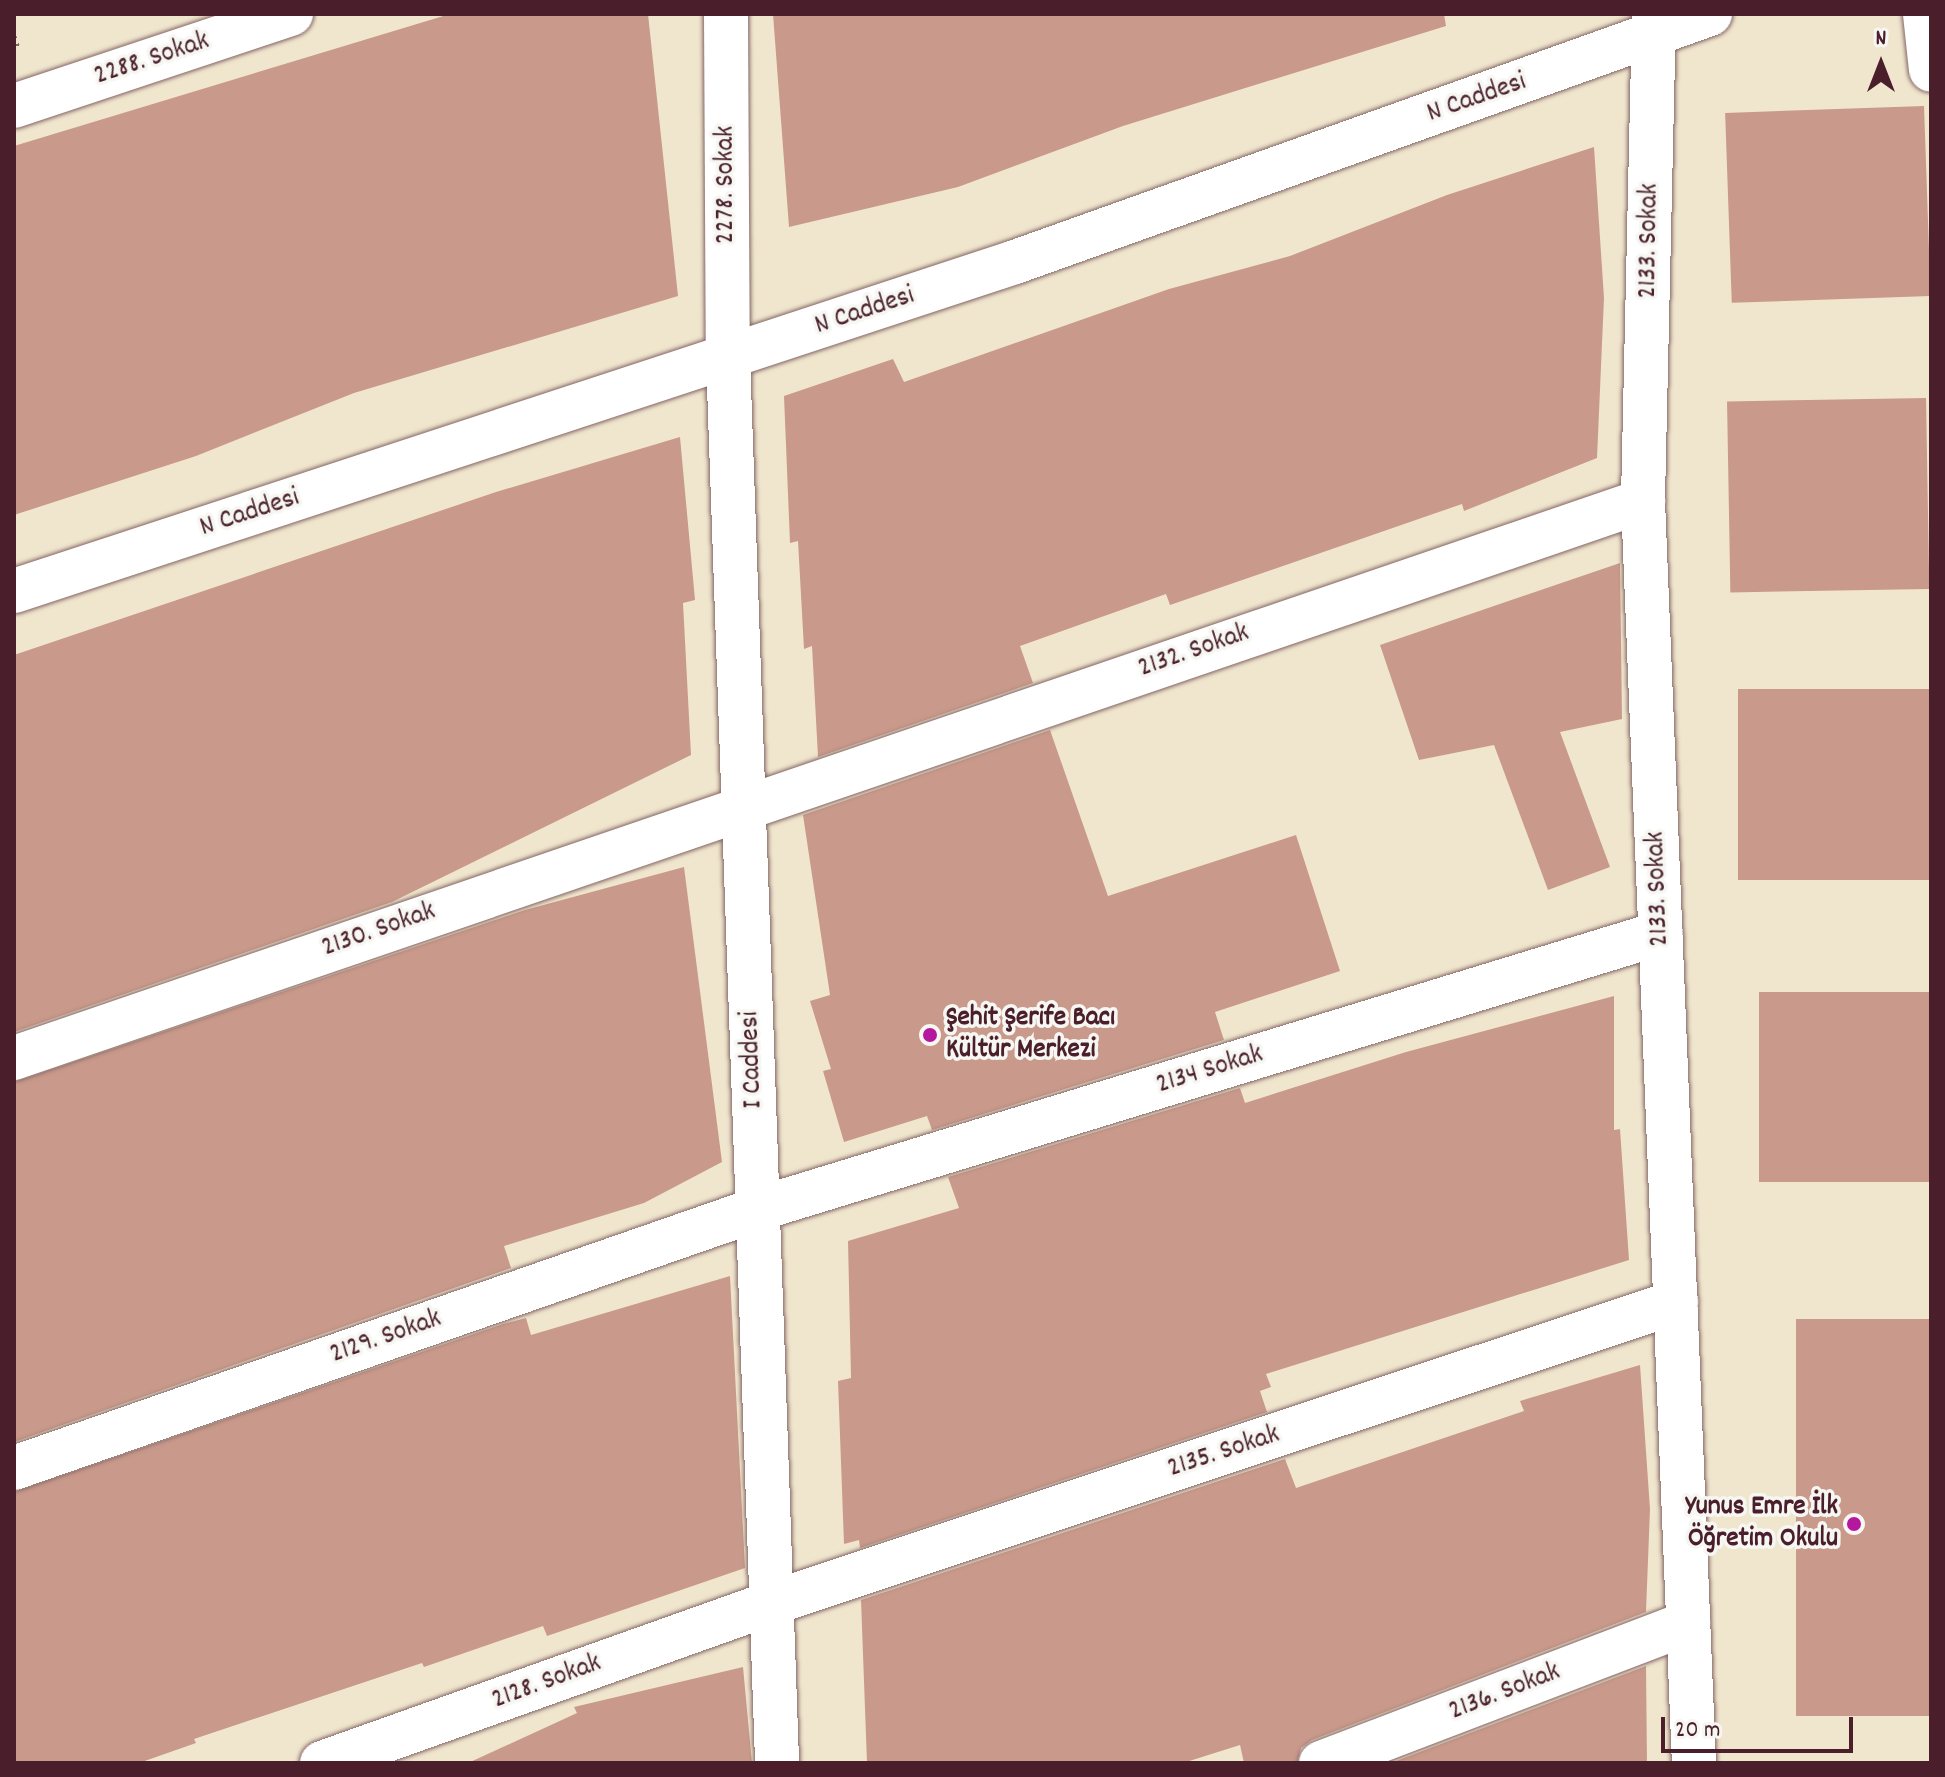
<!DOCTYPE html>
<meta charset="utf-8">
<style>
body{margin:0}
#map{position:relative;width:1945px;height:1777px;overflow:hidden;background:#f0e6ce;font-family:Dekko,sans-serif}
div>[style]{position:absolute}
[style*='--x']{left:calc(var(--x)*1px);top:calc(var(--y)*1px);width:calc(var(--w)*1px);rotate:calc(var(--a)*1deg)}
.building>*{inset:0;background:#c99a8b;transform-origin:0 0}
.path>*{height:5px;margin-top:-2.5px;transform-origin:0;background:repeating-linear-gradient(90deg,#846564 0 2px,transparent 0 8px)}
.roads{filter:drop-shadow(0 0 2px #846564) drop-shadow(0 0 2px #846564)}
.minor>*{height:44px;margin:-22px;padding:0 22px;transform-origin:22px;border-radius:22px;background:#fff}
.dots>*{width:22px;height:22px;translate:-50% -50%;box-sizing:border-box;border:4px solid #f6f6f2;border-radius:50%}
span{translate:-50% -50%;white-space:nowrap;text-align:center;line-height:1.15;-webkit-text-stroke:7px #f6f6f2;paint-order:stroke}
.street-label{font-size:28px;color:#4a1f2b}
.poi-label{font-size:28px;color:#4a1f2b;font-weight:700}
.left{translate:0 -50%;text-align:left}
.right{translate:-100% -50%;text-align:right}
.frame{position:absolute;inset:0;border:16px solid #4a1f2b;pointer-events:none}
.north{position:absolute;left:1841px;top:24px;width:80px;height:80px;-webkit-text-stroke:6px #f6f6f2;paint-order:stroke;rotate:0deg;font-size:22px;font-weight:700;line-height:32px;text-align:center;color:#4a1f2b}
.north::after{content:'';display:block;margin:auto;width:28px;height:36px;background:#4a1f2b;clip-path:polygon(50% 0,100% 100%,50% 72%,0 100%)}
.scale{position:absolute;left:1661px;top:1717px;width:192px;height:36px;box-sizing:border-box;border:4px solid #4a1f2b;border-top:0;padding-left:10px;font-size:24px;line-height:28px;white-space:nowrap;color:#4a1f2b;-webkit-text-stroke:6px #f6f6f2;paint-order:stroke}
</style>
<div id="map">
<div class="building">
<div style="clip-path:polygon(450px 14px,648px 14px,678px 296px,354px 393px,196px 456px,14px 515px,14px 146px)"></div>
<div style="clip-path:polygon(773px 14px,1444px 14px,1446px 26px,1123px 126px,958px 187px,789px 227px)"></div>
<div style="left:1924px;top:106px;width:190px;height:199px;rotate:88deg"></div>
<div style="clip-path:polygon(1594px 147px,1604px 298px,1597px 458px,1464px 511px,1462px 504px,1170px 605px,1166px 594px,1020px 646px,1033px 683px,818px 757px,812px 646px,804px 649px,798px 541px,790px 543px,784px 396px,893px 359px,904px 382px,1169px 289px,1290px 256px,1447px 195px)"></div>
<div style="left:1926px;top:398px;width:191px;height:199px;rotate:89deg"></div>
<div style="clip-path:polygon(680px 437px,695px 600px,683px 603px,691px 755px,392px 902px,14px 1032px,14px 655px,496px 492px)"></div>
<div style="clip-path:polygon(1620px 563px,1622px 719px,1560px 732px,1610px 867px,1548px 890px,1494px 745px,1419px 760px,1380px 645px)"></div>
<div style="left:1931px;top:689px;width:191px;height:193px;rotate:90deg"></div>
<div style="clip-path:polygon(1050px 730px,1108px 896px,1296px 835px,1340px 971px,1215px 1012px,1224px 1040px,932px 1130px,927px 1116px,844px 1142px,823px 1071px,831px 1069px,810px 1001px,830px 995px,803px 815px)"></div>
<div style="clip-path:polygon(684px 867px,722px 1162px,644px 1203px,504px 1246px,511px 1268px,14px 1442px,14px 1082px,525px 910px)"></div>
<div style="left:1931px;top:992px;width:190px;height:172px;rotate:90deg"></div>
<div style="clip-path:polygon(1614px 996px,1614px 1130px,1620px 1129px,1629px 1260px,1266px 1374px,1271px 1387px,1260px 1391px,1267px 1412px,860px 1548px,859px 1540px,844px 1544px,838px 1381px,851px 1378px,848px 1241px,959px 1208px,948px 1177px,1240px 1088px,1245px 1103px,1406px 1052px)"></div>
<div style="clip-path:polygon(730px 1276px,745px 1568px,547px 1636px,543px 1626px,424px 1667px,422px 1663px,194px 1739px,196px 1743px,139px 1763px,14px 1763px,14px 1492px,503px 1324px,526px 1318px,531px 1335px)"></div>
<div style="left:1931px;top:1319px;width:397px;height:135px;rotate:90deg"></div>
<div style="clip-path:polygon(1640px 1365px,1650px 1509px,1646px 1612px,1312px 1740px,1301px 1748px,1297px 1763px,1244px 1763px,1240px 1745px,1183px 1763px,867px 1763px,861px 1600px,1285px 1459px,1296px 1488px,1524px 1411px,1520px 1401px)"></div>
<div style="clip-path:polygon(1646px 1666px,1647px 1763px,1391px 1763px)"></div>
<div style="clip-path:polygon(743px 1667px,752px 1763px,468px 1763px,577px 1713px,574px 1707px)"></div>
</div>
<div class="path">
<div style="--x:14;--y:36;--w:13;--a:72"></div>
</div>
<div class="roads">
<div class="minor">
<div style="--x:726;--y:14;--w:343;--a:89.7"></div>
<div style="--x:728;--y:357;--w:1407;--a:88"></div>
<div style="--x:1654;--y:14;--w:487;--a:91.3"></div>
<div style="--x:1643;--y:501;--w:1263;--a:87.69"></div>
<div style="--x:1925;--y:14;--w:56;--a:83.9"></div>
<div style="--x:14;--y:106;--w:292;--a:-18.4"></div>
<div style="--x:14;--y:591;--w:1054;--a:-18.19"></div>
<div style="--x:1015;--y:262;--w:738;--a:-19.64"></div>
<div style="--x:14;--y:1058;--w:1722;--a:-18.88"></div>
<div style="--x:14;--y:1468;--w:788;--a:-19.19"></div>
<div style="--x:758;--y:1209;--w:944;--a:-17"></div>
<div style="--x:322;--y:1763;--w:478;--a:-19.6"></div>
<div style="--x:772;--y:1603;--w:953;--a:-18.42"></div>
<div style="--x:1321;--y:1763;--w:393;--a:-20.9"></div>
</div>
</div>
<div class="dots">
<div style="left:930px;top:1035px;background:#b5179e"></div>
<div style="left:1854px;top:1524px;background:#b5179e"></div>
</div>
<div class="street-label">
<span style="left:152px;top:60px;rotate:-18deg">2288. Sokak</span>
<span style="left:1477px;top:99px;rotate:-19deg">N Caddesi</span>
<span style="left:727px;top:185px;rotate:-90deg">2278. Sokak</span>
<span style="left:1650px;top:241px;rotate:-89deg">2133. Sokak</span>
<span style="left:865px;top:312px;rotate:-18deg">N Caddesi</span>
<span style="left:250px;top:514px;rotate:-18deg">N Caddesi</span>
<span style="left:1194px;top:652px;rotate:-19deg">2132. Sokak</span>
<span style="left:1659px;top:889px;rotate:-92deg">2133. Sokak</span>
<span style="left:379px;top:931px;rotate:-19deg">2130. Sokak</span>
<span style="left:753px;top:1060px;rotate:-92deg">I Caddesi</span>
<span style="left:1210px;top:1071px;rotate:-17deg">2134 Sokak</span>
<span style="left:386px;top:1338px;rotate:-19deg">2129. Sokak</span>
<span style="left:1224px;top:1453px;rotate:-18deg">2135. Sokak</span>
<span style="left:547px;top:1683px;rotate:-20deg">2128. Sokak</span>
<span style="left:1505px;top:1693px;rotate:-21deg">2136. Sokak</span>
</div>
<div class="poi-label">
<span class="left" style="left:946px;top:1035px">Şehit Şerife Bacı<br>Kültür Merkezi</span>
<span class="right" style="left:1838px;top:1524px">Yunus Emre İlk<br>Öğretim Okulu</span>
</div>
<div class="frame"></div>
<div class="north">N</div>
<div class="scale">20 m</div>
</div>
